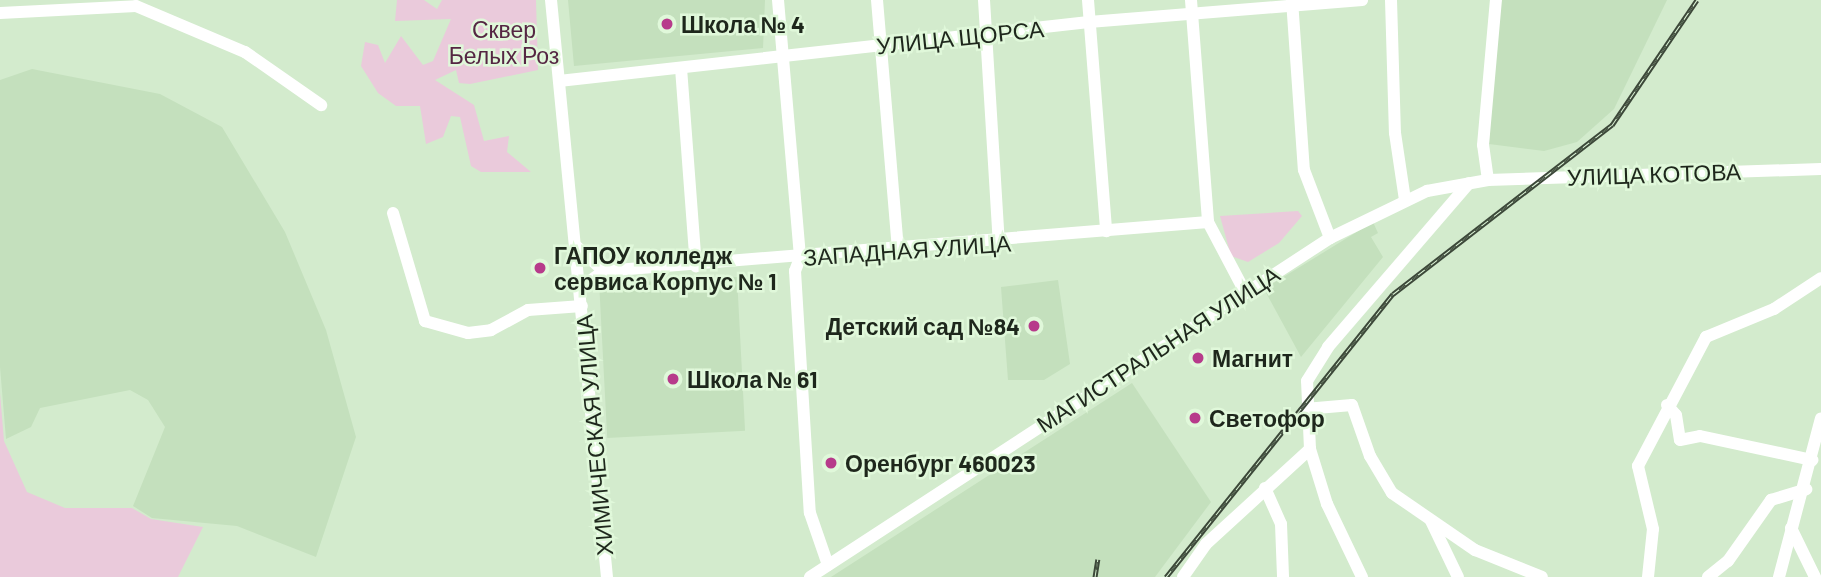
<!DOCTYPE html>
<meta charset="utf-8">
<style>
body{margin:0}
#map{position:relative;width:1821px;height:577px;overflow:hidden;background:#d3ebcd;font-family:Barlow,sans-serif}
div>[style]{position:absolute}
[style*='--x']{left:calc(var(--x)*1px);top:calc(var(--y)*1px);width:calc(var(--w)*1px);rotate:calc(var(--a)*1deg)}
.built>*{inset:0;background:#c4e0bd;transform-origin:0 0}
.green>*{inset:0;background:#eacadb}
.minor>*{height:12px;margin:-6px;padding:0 6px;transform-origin:6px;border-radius:6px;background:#fff}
.rail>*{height:5px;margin-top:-2.5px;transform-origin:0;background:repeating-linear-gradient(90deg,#e0f8da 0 8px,#3c4839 0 16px);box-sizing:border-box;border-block:2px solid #3c4839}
.dots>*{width:19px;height:19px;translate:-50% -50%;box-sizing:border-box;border:4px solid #e0f8da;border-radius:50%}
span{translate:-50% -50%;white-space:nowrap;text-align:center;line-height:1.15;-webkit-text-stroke:5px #e0f8da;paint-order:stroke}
.poi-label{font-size:23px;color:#1e271c;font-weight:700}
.left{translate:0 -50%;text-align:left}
.right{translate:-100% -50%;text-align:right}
.park-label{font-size:23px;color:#552643}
.street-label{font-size:23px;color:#1e271c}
</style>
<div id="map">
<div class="built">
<div style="clip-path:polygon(568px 0,765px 0,763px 48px,574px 66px)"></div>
<div style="clip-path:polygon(1502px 0,1667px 0,1614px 109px,1577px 142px,1544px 151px,1489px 144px,1495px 18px)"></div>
<div style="clip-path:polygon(32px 69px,160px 94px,222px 127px,285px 232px,326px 330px,356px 437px,316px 557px,237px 526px,152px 518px,133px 506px,165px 427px,148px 400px,130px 390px,40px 408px,31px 427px,6px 439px,0 367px,0 80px)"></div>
<div style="clip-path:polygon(1373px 222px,1378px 233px,1371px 237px,1383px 257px,1301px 357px,1264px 289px)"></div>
<div style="left:737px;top:277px;width:154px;height:138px;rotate:87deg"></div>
<div style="clip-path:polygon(1058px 280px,1070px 364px,1044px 380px,1008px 380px,1001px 287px)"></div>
<div style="clip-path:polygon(1132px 383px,1211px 502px,1155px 577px,831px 577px)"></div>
</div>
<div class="green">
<div style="clip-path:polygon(397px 0,424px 0,437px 9px,442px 0,536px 0,538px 70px,470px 84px,459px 83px,456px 70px,435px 80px,474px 105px,484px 141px,509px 136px,507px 152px,531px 172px,481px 172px,471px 166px,460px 117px,451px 116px,443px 137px,426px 144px,420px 106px,396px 106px,378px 93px,361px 66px,365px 42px,378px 45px,385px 63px,401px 36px,423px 65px,433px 61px,451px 19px,395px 21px)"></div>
<div style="clip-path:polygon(1298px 211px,1302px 216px,1279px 243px,1248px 262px,1231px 256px,1220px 216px)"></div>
<div style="clip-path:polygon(0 393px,4px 441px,27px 492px,65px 508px,132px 508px,151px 519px,203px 527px,178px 577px,0 577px)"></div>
</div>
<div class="minor">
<div style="--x:551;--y:0;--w:580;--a:84.46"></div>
<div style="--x:778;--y:0;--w:259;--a:85.1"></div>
<div style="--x:800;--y:258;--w:14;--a:111"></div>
<div style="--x:795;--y:271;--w:242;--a:86.5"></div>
<div style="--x:810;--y:513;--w:55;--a:70.9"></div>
<div style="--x:877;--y:0;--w:251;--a:85.2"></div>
<div style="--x:984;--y:0;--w:242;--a:86.5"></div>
<div style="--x:1088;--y:0;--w:232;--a:85.5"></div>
<div style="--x:1191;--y:0;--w:223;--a:85.6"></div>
<div style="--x:1208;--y:222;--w:79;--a:62.1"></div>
<div style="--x:1292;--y:0;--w:170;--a:86"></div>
<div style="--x:1304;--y:170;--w:73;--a:69.1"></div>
<div style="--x:1391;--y:0;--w:133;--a:88.3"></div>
<div style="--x:1395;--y:133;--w:68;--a:81.5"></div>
<div style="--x:0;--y:13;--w:136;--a:-2.9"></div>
<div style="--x:136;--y:6;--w:118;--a:22.9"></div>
<div style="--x:245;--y:52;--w:93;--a:34.9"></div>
<div style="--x:681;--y:68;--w:199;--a:85.7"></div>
<div style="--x:559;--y:81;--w:533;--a:-6.35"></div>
<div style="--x:1089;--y:22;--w:274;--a:-4.6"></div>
<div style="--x:1488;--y:180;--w:35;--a:-98"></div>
<div style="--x:1483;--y:145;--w:146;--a:-84.9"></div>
<div style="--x:393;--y:213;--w:113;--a:73.5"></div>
<div style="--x:425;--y:321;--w:45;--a:15.6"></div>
<div style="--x:468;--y:333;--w:23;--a:-7"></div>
<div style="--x:491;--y:330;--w:42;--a:-28.4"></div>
<div style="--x:528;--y:310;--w:54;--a:-4.2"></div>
<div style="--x:576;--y:246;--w:38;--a:42"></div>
<div style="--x:604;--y:271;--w:28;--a:145"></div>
<div style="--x:604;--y:271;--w:606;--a:-4.64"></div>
<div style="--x:1667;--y:405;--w:13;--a:48"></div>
<div style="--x:1676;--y:415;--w:25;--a:81"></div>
<div style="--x:1680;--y:440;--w:20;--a:-11"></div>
<div style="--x:1700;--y:436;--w:115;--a:12.1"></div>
<div style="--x:1305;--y:409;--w:47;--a:-4.9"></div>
<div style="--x:1352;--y:405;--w:54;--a:70.6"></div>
<div style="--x:1370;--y:456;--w:43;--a:59.3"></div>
<div style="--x:1392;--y:493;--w:101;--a:34.5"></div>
<div style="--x:1475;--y:550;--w:72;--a:21.9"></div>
<div style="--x:1265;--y:488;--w:39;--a:66"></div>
<div style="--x:1281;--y:524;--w:53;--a:87.8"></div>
<div style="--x:1431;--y:521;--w:62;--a:64.3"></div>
<div style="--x:1791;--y:528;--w:55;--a:63.9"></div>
<div style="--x:810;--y:577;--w:621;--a:-33.1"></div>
<div style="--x:1330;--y:238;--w:108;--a:-25.9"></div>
<div style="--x:1427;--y:191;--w:62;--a:-10.2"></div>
<div style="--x:1488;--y:180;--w:333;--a:-1.9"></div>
<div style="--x:1183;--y:577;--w:40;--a:-55.1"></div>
<div style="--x:1206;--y:544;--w:141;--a:-42.4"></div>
<div style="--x:1362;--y:577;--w:81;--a:-115.6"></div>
<div style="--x:1327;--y:504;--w:58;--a:-107.2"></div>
<div style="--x:1310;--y:449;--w:68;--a:-92.5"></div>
<div style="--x:1307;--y:381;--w:40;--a:-58"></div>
<div style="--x:1328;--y:347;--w:216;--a:-49.3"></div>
<div style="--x:1648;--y:577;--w:48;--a:-84.1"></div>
<div style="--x:1653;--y:529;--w:65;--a:-103.4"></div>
<div style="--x:1638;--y:466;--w:146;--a:-62.2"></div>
<div style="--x:1706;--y:337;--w:74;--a:-22.4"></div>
<div style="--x:1774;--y:309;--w:56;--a:-33.4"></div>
<div style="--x:1708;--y:577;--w:26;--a:-39"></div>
<div style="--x:1728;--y:561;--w:75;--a:-54.8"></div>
<div style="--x:1771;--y:500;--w:37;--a:-17"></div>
<div style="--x:1779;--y:577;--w:164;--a:-75.2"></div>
</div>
<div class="rail">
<div style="--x:1095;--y:577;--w:18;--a:-81"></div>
<div style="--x:1166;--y:577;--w:363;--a:-51.3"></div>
<div style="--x:1393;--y:294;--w:277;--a:-37.7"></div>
<div style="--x:1612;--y:125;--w:151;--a:-55.8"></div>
</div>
<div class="dots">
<div style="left:667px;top:24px;background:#b73b8b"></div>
<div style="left:540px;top:268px;background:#b73b8b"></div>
<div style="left:1034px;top:326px;background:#b73b8b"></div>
<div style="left:1198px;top:358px;background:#b73b8b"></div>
<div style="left:673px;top:379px;background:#b73b8b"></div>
<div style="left:1195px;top:418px;background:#b73b8b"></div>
<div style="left:831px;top:463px;background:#b73b8b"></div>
</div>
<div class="poi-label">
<span class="left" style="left:681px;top:24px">Школа № 4</span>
<span class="left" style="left:554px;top:268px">ГАПОУ колледж<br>сервиса Корпус № 1</span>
<span class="right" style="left:1020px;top:326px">Детский сад №84</span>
<span class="left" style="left:1212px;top:358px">Магнит</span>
<span class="left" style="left:687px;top:379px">Школа № 61</span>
<span class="left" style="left:1209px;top:418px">Светофор</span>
<span class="left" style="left:845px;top:463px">Оренбург 460023</span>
</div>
<div class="park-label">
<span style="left:504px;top:42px">Сквер<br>Белых Роз</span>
</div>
<div class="street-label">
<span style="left:960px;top:37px;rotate:-6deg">УЛИЦА ЩОРСА</span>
<span style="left:1654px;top:174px;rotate:-2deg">УЛИЦА КОТОВА</span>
<span style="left:907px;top:250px;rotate:-4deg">ЗАПАДНАЯ УЛИЦА</span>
<span style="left:1158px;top:349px;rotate:-33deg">МАГИСТРАЛЬНАЯ УЛИЦА</span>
<span style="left:594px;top:435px;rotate:-95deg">ХИМИЧЕСКАЯ УЛИЦА</span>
</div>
</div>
